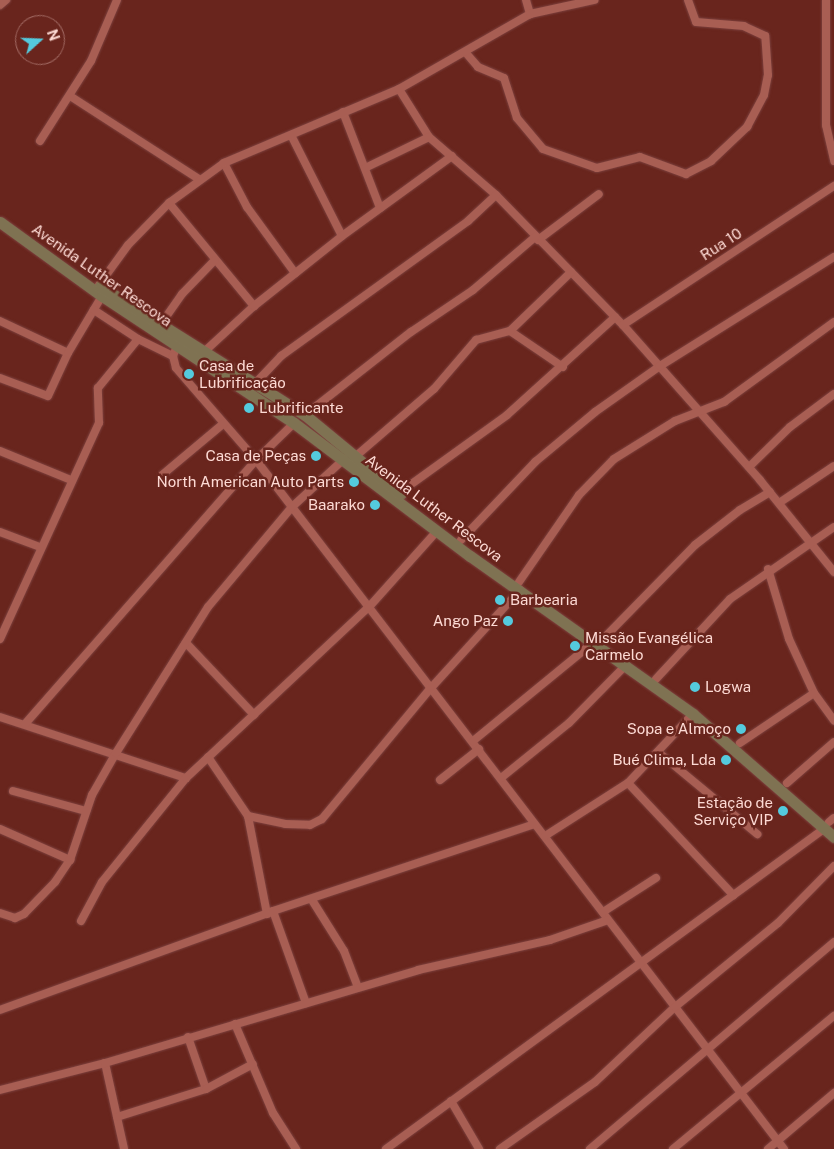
<!DOCTYPE html>
<meta charset="utf-8">
<style>
body{margin:0}
#map{position:relative;width:834px;height:1149px;overflow:hidden;background:#69251d;font-family:"Public Sans",sans-serif}
div>[style]{position:absolute}
[style*='--x']{left:calc(var(--x)*1px);top:calc(var(--y)*1px);width:calc(var(--w)*1px);rotate:calc(var(--a)*1deg)}
.roads{filter:drop-shadow(0 0 1px #7c413e) drop-shadow(0 0 1px #7c413e)}
.street>*{height:8px;margin:-4px;padding:0 4px;transform-origin:4px;border-radius:4px;background:#a85e53}
.secondary>*{height:11px;margin:-5.5px;padding:0 5.5px;transform-origin:5.5px;border-radius:5.5px;background:#7f7252}
.dots>*{width:14px;height:14px;translate:-50% -50%;box-sizing:border-box;border:2px solid #69251d;border-radius:50%}
span{translate:-50% -50%;white-space:nowrap;text-align:center;line-height:1.15;-webkit-text-stroke:5px #69251d;paint-order:stroke}
.street-label{font-size:15px;color:#fddad4}
.poi-label{font-size:15px;color:#fddad4}
.left{translate:0 -50%;text-align:left}
.right{translate:-100% -50%;text-align:right}
.north{position:absolute;left:15px;top:15px;width:50px;height:50px;box-sizing:border-box;background:#69251d;border:1px solid #a46d66;border-radius:50%;rotate:70deg;font-size:14px;font-weight:700;line-height:20px;text-align:center;color:#fddad4}
.north::after{content:'';display:block;margin:auto;width:18px;height:22px;background:#54cadd;clip-path:polygon(50% 0,100% 100%,50% 72%,0 100%)}
</style>
<div id="map">
<div class="roads">
<div class="street">
<div style="--x:526;--y:0;--w:15;--a:74"></div>
<div style="--x:826;--y:0;--w:125;--a:90"></div>
<div style="--x:826;--y:125;--w:37;--a:77"></div>
<div style="--x:0;--y:5;--w:8;--a:-40"></div>
<div style="--x:466;--y:53;--w:18;--a:49"></div>
<div style="--x:478;--y:67;--w:28;--a:23"></div>
<div style="--x:504;--y:78;--w:42;--a:72"></div>
<div style="--x:517;--y:118;--w:40;--a:50"></div>
<div style="--x:543;--y:149;--w:57;--a:19.4"></div>
<div style="--x:597;--y:168;--w:44;--a:-14.3"></div>
<div style="--x:640;--y:157;--w:49;--a:20.3"></div>
<div style="--x:686;--y:174;--w:28;--a:-27"></div>
<div style="--x:711;--y:161;--w:50;--a:-43.4"></div>
<div style="--x:747;--y:127;--w:36;--a:-62"></div>
<div style="--x:764;--y:95;--w:20;--a:-79"></div>
<div style="--x:768;--y:75;--w:39;--a:-94"></div>
<div style="--x:765;--y:36;--w:23;--a:-155"></div>
<div style="--x:744;--y:26;--w:48;--a:-175.2"></div>
<div style="--x:696;--y:22;--w:23;--a:-110"></div>
<div style="--x:399;--y:89;--w:57;--a:58"></div>
<div style="--x:429;--y:137;--w:89;--a:40.9"></div>
<div style="--x:496;--y:195;--w:182;--a:45.7"></div>
<div style="--x:623;--y:325;--w:207;--a:48.5"></div>
<div style="--x:760;--y:480;--w:118;--a:51.2"></div>
<div style="--x:70;--y:96;--w:153;--a:32.8"></div>
<div style="--x:343;--y:112;--w:103;--a:68.9"></div>
<div style="--x:291;--y:135;--w:113;--a:63.2"></div>
<div style="--x:40;--y:141;--w:95;--a:-57.5"></div>
<div style="--x:91;--y:61;--w:66;--a:-66.9"></div>
<div style="--x:224;--y:163;--w:50;--a:62.4"></div>
<div style="--x:247;--y:207;--w:82;--a:54"></div>
<div style="--x:365;--y:168;--w:71;--a:-25.8"></div>
<div style="--x:169;--y:203;--w:134;--a:50.5"></div>
<div style="--x:538;--y:240;--w:76;--a:-37"></div>
<div style="--x:99;--y:285;--w:49;--a:-54.1"></div>
<div style="--x:128;--y:245;--w:59;--a:-45.7"></div>
<div style="--x:169;--y:203;--w:68;--a:-36"></div>
<div style="--x:224;--y:163;--w:190;--a:-22.9"></div>
<div style="--x:399;--y:89;--w:151;--a:-29.8"></div>
<div style="--x:530;--y:14;--w:66;--a:-12.3"></div>
<div style="--x:0;--y:321;--w:75;--a:25.2"></div>
<div style="--x:161;--y:324;--w:37;--a:-55"></div>
<div style="--x:182;--y:294;--w:47;--a:-45.9"></div>
<div style="--x:623;--y:325;--w:253;--a:-33.4"></div>
<div style="--x:510;--y:331;--w:64;--a:34.2"></div>
<div style="--x:138;--y:339;--w:39;--a:26"></div>
<div style="--x:177;--y:346;--w:11;--a:112"></div>
<div style="--x:173;--y:356;--w:12;--a:76"></div>
<div style="--x:176;--y:368;--w:122;--a:49"></div>
<div style="--x:256;--y:460;--w:868;--a:52.54"></div>
<div style="--x:205;--y:351;--w:67;--a:-42.6"></div>
<div style="--x:254;--y:306;--w:112;--a:-38.5"></div>
<div style="--x:342;--y:236;--w:136;--a:-36"></div>
<div style="--x:0;--y:378;--w:51;--a:20.6"></div>
<div style="--x:48;--y:396;--w:47;--a:-65.1"></div>
<div style="--x:68;--y:353;--w:66;--a:-59.2"></div>
<div style="--x:247;--y:392;--w:50;--a:-46.6"></div>
<div style="--x:281;--y:356;--w:231;--a:-35.8"></div>
<div style="--x:468;--y:221;--w:38;--a:-43"></div>
<div style="--x:305;--y:415;--w:135;--a:-38.1"></div>
<div style="--x:411;--y:332;--w:75;--a:-34.1"></div>
<div style="--x:473;--y:290;--w:82;--a:-40.5"></div>
<div style="--x:0;--y:451;--w:77;--a:22.2"></div>
<div style="--x:356;--y:456;--w:103;--a:-40.7"></div>
<div style="--x:434;--y:389;--w:65;--a:-49.4"></div>
<div style="--x:476;--y:340;--w:35;--a:-15"></div>
<div style="--x:510;--y:331;--w:85;--a:-44"></div>
<div style="--x:749;--y:467;--w:57;--a:-44.3"></div>
<div style="--x:790;--y:427;--w:55;--a:-36.9"></div>
<div style="--x:162;--y:475;--w:80;--a:-39.9"></div>
<div style="--x:399;--y:493;--w:133;--a:-35.8"></div>
<div style="--x:507;--y:415;--w:146;--a:-42.2"></div>
<div style="--x:779;--y:503;--w:66;--a:-33.9"></div>
<div style="--x:0;--y:532;--w:43;--a:20.6"></div>
<div style="--x:461;--y:540;--w:108;--a:-46.5"></div>
<div style="--x:535;--y:462;--w:78;--a:-39.8"></div>
<div style="--x:595;--y:412;--w:80;--a:-35.3"></div>
<div style="--x:660;--y:366;--w:205;--a:-32.1"></div>
<div style="--x:768;--y:569;--w:73;--a:73.3"></div>
<div style="--x:789;--y:639;--w:60;--a:65.2"></div>
<div style="--x:814;--y:693;--w:34;--a:54"></div>
<div style="--x:519;--y:582;--w:106;--a:-55.4"></div>
<div style="--x:579;--y:495;--w:50;--a:-45.8"></div>
<div style="--x:614;--y:459;--w:72;--a:-31.9"></div>
<div style="--x:675;--y:421;--w:53;--a:-21.2"></div>
<div style="--x:724;--y:402;--w:136;--a:-36"></div>
<div style="--x:0;--y:639;--w:238;--a:-65.4"></div>
<div style="--x:99;--y:423;--w:35;--a:-92"></div>
<div style="--x:98;--y:388;--w:63;--a:-50.8"></div>
<div style="--x:138;--y:339;--w:53;--a:-146.6"></div>
<div style="--x:602;--y:640;--w:133;--a:-45.6"></div>
<div style="--x:695;--y:545;--w:57;--a:-37.9"></div>
<div style="--x:740;--y:510;--w:35;--a:-31"></div>
<div style="--x:186;--y:643;--w:99;--a:46.6"></div>
<div style="--x:656;--y:679;--w:109;--a:-47.2"></div>
<div style="--x:730;--y:599;--w:126;--a:-34.7"></div>
<div style="--x:0;--y:717;--w:196;--a:18.2"></div>
<div style="--x:25;--y:724;--w:351;--a:-48.8"></div>
<div style="--x:256;--y:460;--w:53;--a:-44.2"></div>
<div style="--x:473;--y:741;--w:156;--a:-39.3"></div>
<div style="--x:740;--y:743;--w:89;--a:-34"></div>
<div style="--x:658;--y:752;--w:129;--a:39.6"></div>
<div style="--x:208;--y:757;--w:71;--a:55.9"></div>
<div style="--x:248;--y:816;--w:100;--a:79"></div>
<div style="--x:501;--y:778;--w:87;--a:-39"></div>
<div style="--x:569;--y:723;--w:81;--a:-45.5"></div>
<div style="--x:440;--y:780;--w:50;--a:-38.5"></div>
<div style="--x:628;--y:783;--w:154;--a:46.8"></div>
<div style="--x:787;--y:783;--w:62;--a:-41.1"></div>
<div style="--x:13;--y:791;--w:76;--a:15.3"></div>
<div style="--x:248;--y:816;--w:38;--a:12"></div>
<div style="--x:285;--y:824;--w:25;--a:2"></div>
<div style="--x:310;--y:825;--w:13;--a:-27"></div>
<div style="--x:322;--y:819;--w:169;--a:-50.3"></div>
<div style="--x:430;--y:689;--w:134;--a:-47.7"></div>
<div style="--x:829;--y:822;--w:6;--a:-39"></div>
<div style="--x:0;--y:829;--w:77;--a:23.9"></div>
<div style="--x:545;--y:836;--w:98;--a:-32.6"></div>
<div style="--x:628;--y:783;--w:95;--a:-46.7"></div>
<div style="--x:312;--y:900;--w:60;--a:57.9"></div>
<div style="--x:344;--y:951;--w:39;--a:69"></div>
<div style="--x:273;--y:911;--w:98;--a:70.3"></div>
<div style="--x:603;--y:912;--w:63;--a:-32.7"></div>
<div style="--x:0;--y:913;--w:16;--a:18"></div>
<div style="--x:15;--y:918;--w:10;--a:-24"></div>
<div style="--x:24;--y:914;--w:45;--a:-45.9"></div>
<div style="--x:55;--y:882;--w:27;--a:-56"></div>
<div style="--x:70;--y:860;--w:69;--a:-71.3"></div>
<div style="--x:92;--y:795;--w:48;--a:-60.3"></div>
<div style="--x:116;--y:753;--w:173;--a:-57.8"></div>
<div style="--x:208;--y:607;--w:131;--a:-50"></div>
<div style="--x:292;--y:507;--w:71;--a:-42.7"></div>
<div style="--x:81;--y:921;--w:44;--a:-61.7"></div>
<div style="--x:102;--y:882;--w:134;--a:-51.1"></div>
<div style="--x:186;--y:778;--w:250;--a:-43.1"></div>
<div style="--x:369;--y:607;--w:102;--a:-48.2"></div>
<div style="--x:0;--y:1010;--w:290;--a:-19.9"></div>
<div style="--x:273;--y:911;--w:275;--a:-18.4"></div>
<div style="--x:235;--y:1024;--w:97;--a:66.9"></div>
<div style="--x:273;--y:1113;--w:43;--a:57.4"></div>
<div style="--x:188;--y:1037;--w:55;--a:70.9"></div>
<div style="--x:105;--y:1063;--w:88;--a:77.5"></div>
<div style="--x:0;--y:1090;--w:108;--a:-14.4"></div>
<div style="--x:105;--y:1063;--w:327;--a:-16.5"></div>
<div style="--x:418;--y:970;--w:135;--a:-12.8"></div>
<div style="--x:550;--y:940;--w:61;--a:-19"></div>
<div style="--x:451;--y:1101;--w:56;--a:59.7"></div>
<div style="--x:117;--y:1117;--w:93;--a:-17.5"></div>
<div style="--x:206;--y:1089;--w:53;--a:-28"></div>
<div style="--x:386;--y:1149;--w:544;--a:-36.17"></div>
<div style="--x:500;--y:1149;--w:116;--a:-35.2"></div>
<div style="--x:595;--y:1082;--w:110;--a:-43.2"></div>
<div style="--x:675;--y:1007;--w:133;--a:-39.2"></div>
<div style="--x:778;--y:923;--w:80;--a:-45.5"></div>
<div style="--x:590;--y:1149;--w:320;--a:-40.3"></div>
<div style="--x:673;--y:1149;--w:209;--a:-39.6"></div>
<div style="--x:768;--y:1149;--w:87;--a:-40.3"></div>
</div>
<div class="secondary">
<div style="--x:0;--y:222;--w:126;--a:36"></div>
<div style="--x:102;--y:296;--w:230;--a:33.5"></div>
<div style="--x:294;--y:423;--w:221;--a:37.1"></div>
<div style="--x:470;--y:556;--w:273;--a:35.3"></div>
<div style="--x:693;--y:714;--w:187;--a:41.1"></div>
<div style="--x:100;--y:286;--w:242;--a:32.2"></div>
<div style="--x:305;--y:415;--w:124;--a:39.5"></div>
</div>
</div>
<div class="dots">
<div style="left:189px;top:374px;background:#54cadd"></div>
<div style="left:249px;top:408px;background:#54cadd"></div>
<div style="left:316px;top:456px;background:#54cadd"></div>
<div style="left:354px;top:482px;background:#54cadd"></div>
<div style="left:375px;top:505px;background:#54cadd"></div>
<div style="left:500px;top:600px;background:#54cadd"></div>
<div style="left:508px;top:621px;background:#54cadd"></div>
<div style="left:575px;top:646px;background:#54cadd"></div>
<div style="left:695px;top:687px;background:#54cadd"></div>
<div style="left:741px;top:729px;background:#54cadd"></div>
<div style="left:726px;top:760px;background:#54cadd"></div>
<div style="left:783px;top:811px;background:#54cadd"></div>
</div>
<div class="street-label">
<span style="left:721px;top:244px;rotate:-33deg">Rua 10</span>
<span style="left:102px;top:275px;rotate:35deg">Avenida Luther Rescova</span>
<span style="left:434px;top:508px;rotate:37deg">Avenida Luther Rescova</span>
</div>
<div class="poi-label">
<span class="left" style="left:199px;top:374px">Casa de<br>Lubrificação</span>
<span class="left" style="left:259px;top:408px">Lubrificante</span>
<span class="right" style="left:306px;top:456px">Casa de Peças</span>
<span class="right" style="left:344px;top:482px">North American Auto Parts</span>
<span class="right" style="left:365px;top:505px">Baarako</span>
<span class="left" style="left:510px;top:600px">Barbearia</span>
<span class="right" style="left:498px;top:621px">Ango Paz</span>
<span class="left" style="left:585px;top:646px">Missão Evangélica<br>Carmelo</span>
<span class="left" style="left:705px;top:687px">Logwa</span>
<span class="right" style="left:731px;top:729px">Sopa e Almoço</span>
<span class="right" style="left:716px;top:760px">Bué Clima, Lda</span>
<span class="right" style="left:773px;top:811px">Estação de<br>Serviço VIP</span>
</div>
<div class="north">N</div>
</div>
